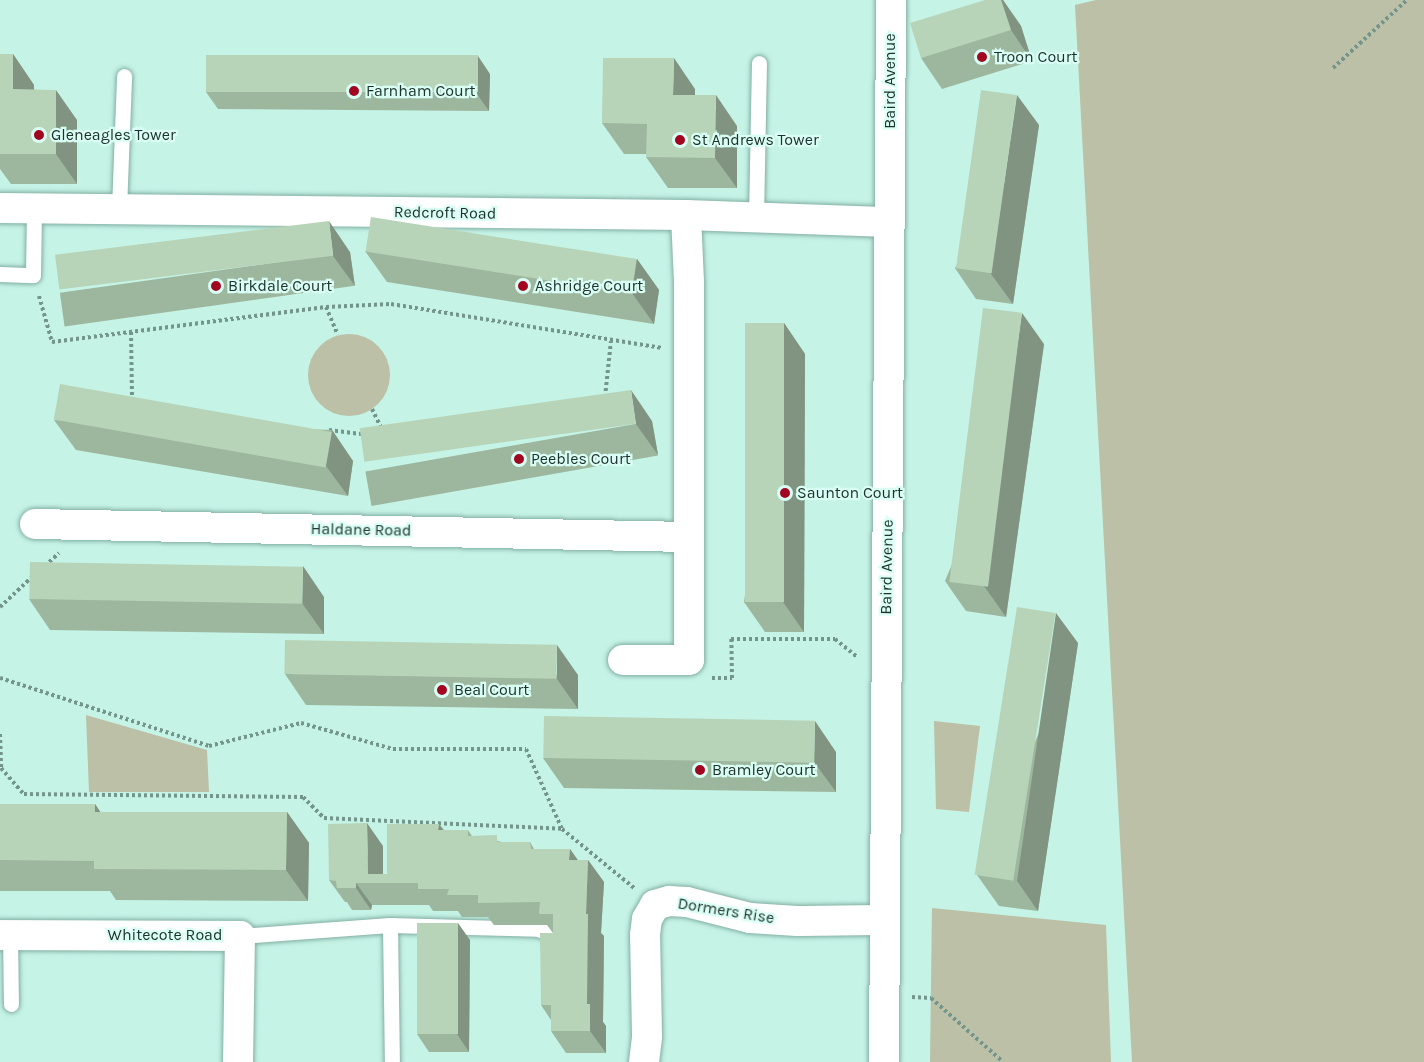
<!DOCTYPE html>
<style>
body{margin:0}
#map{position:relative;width:1424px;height:1062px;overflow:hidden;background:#c5f3e6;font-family:Karla,sans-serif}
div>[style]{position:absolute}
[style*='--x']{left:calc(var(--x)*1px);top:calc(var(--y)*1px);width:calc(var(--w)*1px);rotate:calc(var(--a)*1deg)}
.green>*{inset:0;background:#bcc0a6}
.round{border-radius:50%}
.path>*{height:4px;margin-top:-2px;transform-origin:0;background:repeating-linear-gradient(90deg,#74958c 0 3px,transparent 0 6px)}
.roads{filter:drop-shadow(0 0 2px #83afa3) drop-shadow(0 0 2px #83afa3)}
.service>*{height:15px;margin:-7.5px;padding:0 7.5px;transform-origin:7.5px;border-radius:7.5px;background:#fff}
.minor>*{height:30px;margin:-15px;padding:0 15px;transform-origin:15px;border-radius:15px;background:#fff}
.wall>*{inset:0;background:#9db69e;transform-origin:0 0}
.shaded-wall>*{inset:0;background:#809481}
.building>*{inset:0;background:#b7d4b8;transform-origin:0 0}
.dots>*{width:16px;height:16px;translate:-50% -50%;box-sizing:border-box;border:3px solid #d9fef4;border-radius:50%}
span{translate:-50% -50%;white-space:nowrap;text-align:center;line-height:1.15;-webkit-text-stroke:4.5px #d9fef4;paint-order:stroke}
.poi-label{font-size:16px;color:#1f312c}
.left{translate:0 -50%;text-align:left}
.street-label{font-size:16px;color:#1f312c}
</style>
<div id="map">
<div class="green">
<div style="clip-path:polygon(1096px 0,1424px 0,1424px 1062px,1132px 1062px,1075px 5px)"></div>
<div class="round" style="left:308px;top:334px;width:82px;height:82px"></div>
<div style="clip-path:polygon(86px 715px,207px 750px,209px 792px,89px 792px)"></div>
<div style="clip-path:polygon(934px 721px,980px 726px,969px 812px,936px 809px)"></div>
<div style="clip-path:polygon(932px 908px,1106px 925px,1111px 1062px,930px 1062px)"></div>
</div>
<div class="path">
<div style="--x:1333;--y:68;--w:100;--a:-42.6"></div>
<div style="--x:39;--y:296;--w:48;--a:74.2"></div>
<div style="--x:52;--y:342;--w:276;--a:-7.3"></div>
<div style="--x:326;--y:307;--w:65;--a:-2.6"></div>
<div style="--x:391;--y:304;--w:275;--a:9.2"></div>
<div style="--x:326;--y:307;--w:30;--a:67"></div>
<div style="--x:131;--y:332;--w:67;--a:89.1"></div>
<div style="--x:132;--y:399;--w:3;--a:0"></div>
<div style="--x:605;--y:397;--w:56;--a:-83.9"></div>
<div style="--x:372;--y:409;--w:28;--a:64"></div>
<div style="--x:329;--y:430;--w:34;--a:7"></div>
<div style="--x:45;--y:566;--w:19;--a:-43"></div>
<div style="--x:0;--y:607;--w:44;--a:-43.2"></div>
<div style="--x:0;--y:678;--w:220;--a:18"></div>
<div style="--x:209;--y:746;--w:95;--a:-14"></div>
<div style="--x:301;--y:723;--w:96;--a:15.8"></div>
<div style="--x:393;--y:749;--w:133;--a:0"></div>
<div style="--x:526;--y:749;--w:88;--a:65.8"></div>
<div style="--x:712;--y:678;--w:20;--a:0"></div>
<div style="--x:732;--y:678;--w:39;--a:-91"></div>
<div style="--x:731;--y:639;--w:104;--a:0"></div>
<div style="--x:835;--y:639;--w:28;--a:39"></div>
<div style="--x:0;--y:734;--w:34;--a:88"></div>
<div style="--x:1;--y:768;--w:35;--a:49"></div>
<div style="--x:24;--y:794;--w:279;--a:0.6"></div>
<div style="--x:303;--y:797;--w:30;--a:45"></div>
<div style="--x:324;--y:818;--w:238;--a:2.6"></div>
<div style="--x:562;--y:829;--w:93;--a:39.3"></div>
<div style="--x:912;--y:997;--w:19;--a:3"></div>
<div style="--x:931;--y:998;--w:96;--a:41.6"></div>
</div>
<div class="roads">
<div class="service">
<div style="--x:119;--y:209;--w:133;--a:-87.8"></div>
<div style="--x:756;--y:218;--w:155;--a:-88.9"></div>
<div style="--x:0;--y:274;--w:33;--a:2"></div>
<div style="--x:33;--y:275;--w:67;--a:-89.1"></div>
<div style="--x:390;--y:925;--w:148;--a:1.5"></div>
<div style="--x:538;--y:929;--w:14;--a:21"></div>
<div style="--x:551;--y:934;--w:15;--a:82"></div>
<div style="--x:10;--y:935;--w:69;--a:89.2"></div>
<div style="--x:240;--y:936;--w:150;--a:-4.2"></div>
<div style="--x:390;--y:925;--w:137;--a:89.2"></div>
</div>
<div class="minor">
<div style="--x:0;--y:208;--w:686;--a:0.58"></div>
<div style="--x:686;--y:215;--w:204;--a:2"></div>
<div style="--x:35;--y:524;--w:653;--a:1.14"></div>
<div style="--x:623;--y:660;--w:66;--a:0"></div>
<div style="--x:689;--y:660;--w:378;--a:-90"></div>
<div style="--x:689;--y:282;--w:67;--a:-92.6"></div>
<div style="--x:0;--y:935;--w:240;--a:0.2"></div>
<div style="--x:240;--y:936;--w:126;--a:90.9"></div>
<div style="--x:644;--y:1062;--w:26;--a:-83"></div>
<div style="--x:647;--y:1036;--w:101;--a:-91.1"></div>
<div style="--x:645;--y:935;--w:16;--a:-83"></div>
<div style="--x:647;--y:919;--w:16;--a:-60"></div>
<div style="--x:655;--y:905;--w:15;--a:-16"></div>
<div style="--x:669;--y:901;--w:18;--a:3"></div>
<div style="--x:687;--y:902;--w:65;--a:14.3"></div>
<div style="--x:750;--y:918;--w:47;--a:3.7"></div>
<div style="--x:797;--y:921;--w:86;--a:-0.7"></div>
<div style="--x:884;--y:1062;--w:1062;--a:-89.62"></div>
</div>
</div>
<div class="wall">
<div style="clip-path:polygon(985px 0,1003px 0,1021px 26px,1032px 61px,942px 89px,921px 58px)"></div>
<div style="clip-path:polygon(0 54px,13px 54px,34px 85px,34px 89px,77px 120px,77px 184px,11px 184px,0 169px)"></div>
<div style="clip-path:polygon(490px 74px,489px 111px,218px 109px,206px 92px)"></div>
<div style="clip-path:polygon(695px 89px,695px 95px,737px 126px,737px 188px,668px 188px,646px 157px,646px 154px,624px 154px,602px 123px)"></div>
<div style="clip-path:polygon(1039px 125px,1013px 304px,976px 299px,955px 268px)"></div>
<div style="clip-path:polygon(365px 251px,637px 259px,659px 290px,654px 324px,387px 282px)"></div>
<div style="left:350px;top:252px;width:34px;height:293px;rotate:82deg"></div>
<div style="clip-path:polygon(784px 323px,805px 354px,804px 632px,765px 632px,744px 602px)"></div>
<div style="clip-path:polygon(1044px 344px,1006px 617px,966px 611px,945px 581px)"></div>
<div style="clip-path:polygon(54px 420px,332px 430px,353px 461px,348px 496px,76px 450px)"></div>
<div style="left:652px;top:421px;width:35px;height:291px;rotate:80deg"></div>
<div style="clip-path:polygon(324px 597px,324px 634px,50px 630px,29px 599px)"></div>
<div style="clip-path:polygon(1078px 643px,1038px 911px,999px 906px,977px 875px)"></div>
<div style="clip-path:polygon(285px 674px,578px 675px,578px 709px,306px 705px)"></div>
<div style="clip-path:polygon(836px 752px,836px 792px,564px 788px,543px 758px)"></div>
<div style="clip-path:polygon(0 804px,95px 804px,100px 812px,287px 812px,309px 843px,308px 901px,116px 900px,110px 891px,0 891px)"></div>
<div style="clip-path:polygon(439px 824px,444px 830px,468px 830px,472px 836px,502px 842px,530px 842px,534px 849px,570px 849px,578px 860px,588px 860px,604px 882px,601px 933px,604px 936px,603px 1022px,606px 1026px,606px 1053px,566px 1053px,551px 1031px,551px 1020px,541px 1005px,553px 933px,547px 925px,494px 925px,488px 917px,462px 917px,458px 911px,433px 911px,429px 905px,372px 905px,371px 910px,352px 910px,347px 902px,345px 902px,329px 880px,383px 846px,383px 874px,387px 874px)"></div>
<div style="clip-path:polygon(470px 940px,469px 1052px,429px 1052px,417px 1034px)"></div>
</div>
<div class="shaded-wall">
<div style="clip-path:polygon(1001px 0,1003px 0,1021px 26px,1032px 61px,1011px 30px)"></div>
<div style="clip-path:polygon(13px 54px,34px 85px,34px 120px,13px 89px)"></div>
<div style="clip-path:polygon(478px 56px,490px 74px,489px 111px,477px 94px)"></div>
<div style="clip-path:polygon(674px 58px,695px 89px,695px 125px,673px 95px)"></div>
<div style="clip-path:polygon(56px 90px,77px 120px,77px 184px,56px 154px)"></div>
<div style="clip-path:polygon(716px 95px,737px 126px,737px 188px,715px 158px)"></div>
<div style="clip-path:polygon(1017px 95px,1039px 125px,1013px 304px,991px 274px)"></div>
<div style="clip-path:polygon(329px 221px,350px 252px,355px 286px,333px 256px)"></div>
<div style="clip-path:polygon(637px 259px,659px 290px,654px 324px,632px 293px)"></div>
<div style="clip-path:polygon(1022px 313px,1044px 344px,1006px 617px,984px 586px)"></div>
<div style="clip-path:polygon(784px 323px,805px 354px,804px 632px,783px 602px)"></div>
<div style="clip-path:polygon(631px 390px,652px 421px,658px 455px,636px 424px)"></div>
<div style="clip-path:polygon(332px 430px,353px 461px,348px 496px,326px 466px)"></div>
<div style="clip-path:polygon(303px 566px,324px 597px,324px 634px,302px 603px)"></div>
<div style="clip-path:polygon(1056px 613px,1078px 643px,1038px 911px,1017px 881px)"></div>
<div style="clip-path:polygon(557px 645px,578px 675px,578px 709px,557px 679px)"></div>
<div style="clip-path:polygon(815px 721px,836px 752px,836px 792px,814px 762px)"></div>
<div style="clip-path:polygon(95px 804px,116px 835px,95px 812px)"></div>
<div style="clip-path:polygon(287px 812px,309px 843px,308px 901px,286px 870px)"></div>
<div style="clip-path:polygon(367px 823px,383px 846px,383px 883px,368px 874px)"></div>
<div style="clip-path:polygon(439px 824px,455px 846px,438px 830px)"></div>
<div style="clip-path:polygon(570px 849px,585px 871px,569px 860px)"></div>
<div style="clip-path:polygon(588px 860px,604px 882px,601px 933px,604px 936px,603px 1022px,606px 1026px,606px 1053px,590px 1031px,587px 1004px,586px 914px)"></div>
<div style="clip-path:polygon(356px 883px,372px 905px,371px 910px,356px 888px)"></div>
<div style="clip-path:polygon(458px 923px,470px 940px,469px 1052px,457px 1034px)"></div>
</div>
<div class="building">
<div style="clip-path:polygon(985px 0,1001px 0,1011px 30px,921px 58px,910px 23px)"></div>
<div style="clip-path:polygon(0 54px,13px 54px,13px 89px,56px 90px,56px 154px,0 154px)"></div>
<div style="left:206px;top:55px;width:272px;height:37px"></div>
<div style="clip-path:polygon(603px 58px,674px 58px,673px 95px,716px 95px,715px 158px,646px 157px,647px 124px,602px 123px)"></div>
<div style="left:981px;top:90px;width:36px;height:180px;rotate:8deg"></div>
<div style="left:371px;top:217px;width:269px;height:35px;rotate:9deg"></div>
<div style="left:329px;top:221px;width:35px;height:276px;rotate:83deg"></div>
<div style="left:983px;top:308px;width:39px;height:276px;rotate:7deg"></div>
<div style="left:745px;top:323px;width:39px;height:279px"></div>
<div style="left:60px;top:384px;width:276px;height:36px;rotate:10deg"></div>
<div style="left:631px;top:390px;width:34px;height:274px;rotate:82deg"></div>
<div style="left:30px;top:562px;width:273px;height:37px;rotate:1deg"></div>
<div style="left:1017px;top:607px;width:39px;height:271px;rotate:9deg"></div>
<div style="left:285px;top:640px;width:272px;height:34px;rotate:1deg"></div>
<div style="left:544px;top:716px;width:271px;height:42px;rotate:1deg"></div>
<div style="clip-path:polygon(0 804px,95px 804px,95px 812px,287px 812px,286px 870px,94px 869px,94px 861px,0 860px)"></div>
<div style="clip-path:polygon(367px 823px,368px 874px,387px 874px,387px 824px,439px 824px,438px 830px,468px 830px,468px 836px,497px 835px,497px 842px,530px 842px,531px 849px,570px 849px,569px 860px,588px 860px,586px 914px,588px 914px,587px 1004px,590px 1004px,590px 1031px,551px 1031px,551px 1005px,541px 1005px,540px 933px,553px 933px,553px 914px,539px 914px,540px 902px,478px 903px,478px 895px,447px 895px,449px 889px,418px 889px,418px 883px,356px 883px,356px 888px,337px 888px,336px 881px,329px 880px,328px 824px)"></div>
<div style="left:417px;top:923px;width:41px;height:111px"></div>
</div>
<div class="dots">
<div style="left:982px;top:57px;background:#a20520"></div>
<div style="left:354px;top:91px;background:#a20520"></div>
<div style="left:39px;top:135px;background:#a20520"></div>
<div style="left:680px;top:140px;background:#a20520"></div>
<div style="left:216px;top:286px;background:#a20520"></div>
<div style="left:523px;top:286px;background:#a20520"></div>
<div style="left:519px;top:459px;background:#a20520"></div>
<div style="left:785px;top:493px;background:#a20520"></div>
<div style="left:442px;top:690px;background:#a20520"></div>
<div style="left:700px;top:770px;background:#a20520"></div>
</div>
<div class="poi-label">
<span class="left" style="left:994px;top:57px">Troon Court</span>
<span class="left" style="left:366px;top:91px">Farnham Court</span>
<span class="left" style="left:51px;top:135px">Gleneagles Tower</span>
<span class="left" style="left:692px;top:140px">St Andrews Tower</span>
<span class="left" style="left:228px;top:286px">Birkdale Court</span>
<span class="left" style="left:535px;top:286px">Ashridge Court</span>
<span class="left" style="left:531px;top:459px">Peebles Court</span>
<span class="left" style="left:797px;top:493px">Saunton Court</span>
<span class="left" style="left:454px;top:690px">Beal Court</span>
<span class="left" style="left:712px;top:770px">Bramley Court</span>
</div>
<div class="street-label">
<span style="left:890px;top:81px;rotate:-90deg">Baird Avenue</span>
<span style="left:445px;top:213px;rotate:1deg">Redcroft Road</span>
<span style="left:361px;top:530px;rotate:1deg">Haldane Road</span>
<span style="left:887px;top:567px;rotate:-89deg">Baird Avenue</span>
<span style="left:726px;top:911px;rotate:9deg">Dormers Rise</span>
<span style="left:165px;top:935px">Whitecote Road</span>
</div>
</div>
